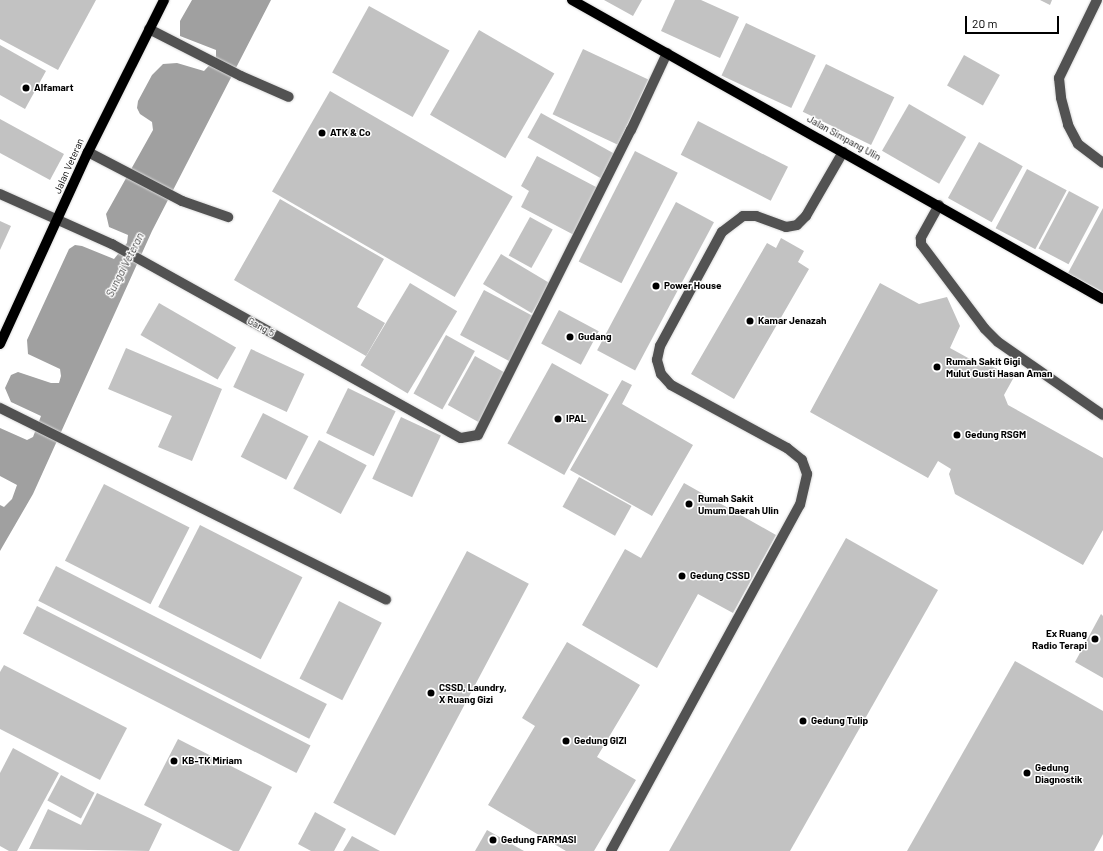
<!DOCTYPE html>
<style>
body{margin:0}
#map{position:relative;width:1103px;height:851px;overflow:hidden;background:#fff;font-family:Barlow,sans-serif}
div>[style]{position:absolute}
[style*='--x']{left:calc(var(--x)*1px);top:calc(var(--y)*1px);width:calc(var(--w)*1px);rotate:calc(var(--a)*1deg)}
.water>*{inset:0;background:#a0a0a0}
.building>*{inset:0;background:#c2c2c2;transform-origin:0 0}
.roads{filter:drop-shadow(0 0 1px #dbdbdb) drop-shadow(0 0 1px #dbdbdb)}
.minor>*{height:10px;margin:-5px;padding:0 5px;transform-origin:5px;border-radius:5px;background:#525252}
.major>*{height:10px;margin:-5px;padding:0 5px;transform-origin:5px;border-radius:5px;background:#000}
.dots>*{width:11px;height:11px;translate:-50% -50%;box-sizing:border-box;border:2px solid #fff;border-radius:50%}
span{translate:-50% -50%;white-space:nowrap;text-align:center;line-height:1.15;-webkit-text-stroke:3px #fff;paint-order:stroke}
.poi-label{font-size:10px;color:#000;font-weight:700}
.left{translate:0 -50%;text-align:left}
.right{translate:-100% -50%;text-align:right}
.street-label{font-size:10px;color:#000}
.water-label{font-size:11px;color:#414141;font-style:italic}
.scale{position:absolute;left:965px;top:16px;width:94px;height:18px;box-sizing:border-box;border:2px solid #000;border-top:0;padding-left:5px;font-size:12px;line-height:14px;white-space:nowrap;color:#000;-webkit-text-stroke:3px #fff;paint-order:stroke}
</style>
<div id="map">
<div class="water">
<div style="clip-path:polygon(192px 0,271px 0,152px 231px,33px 494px,0 551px,0 505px,4px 507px,12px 499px,17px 485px,0 476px,0 428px,27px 440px,33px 437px,41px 416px,11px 402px,5px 388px,11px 375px,18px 372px,51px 383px,59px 383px,61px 376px,60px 369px,28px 354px,27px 340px,69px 249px,75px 245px,82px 246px,114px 259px,127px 243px,128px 235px,109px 227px,106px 214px,153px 130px,152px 122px,140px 114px,137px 108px,138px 101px,152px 75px,163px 64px,177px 63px,204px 71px,216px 58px,216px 50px,180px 36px,180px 21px)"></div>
</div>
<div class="building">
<div style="clip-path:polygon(0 0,96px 0,58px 70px,0 39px)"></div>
<div style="clip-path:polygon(604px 0,642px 0,633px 16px)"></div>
<div style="clip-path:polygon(675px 0,701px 0,739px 17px,720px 58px,661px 31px)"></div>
<div style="clip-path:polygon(1040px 0,1052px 0,1050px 5px)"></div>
<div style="left:369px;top:6px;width:92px;height:76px;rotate:29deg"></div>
<div style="left:746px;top:23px;width:77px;height:58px;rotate:25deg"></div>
<div style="left:479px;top:30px;width:87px;height:98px;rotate:30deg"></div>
<div style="clip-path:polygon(0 45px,46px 71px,25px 109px,0 95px)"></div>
<div style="left:583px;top:49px;width:72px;height:72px;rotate:25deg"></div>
<div style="left:964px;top:55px;width:41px;height:35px;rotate:29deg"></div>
<div style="left:826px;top:64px;width:76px;height:53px;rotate:26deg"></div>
<div style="left:330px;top:91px;width:211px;height:116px;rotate:30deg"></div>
<div style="left:909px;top:104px;width:66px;height:54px;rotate:30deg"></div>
<div style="left:541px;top:113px;width:86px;height:28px;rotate:29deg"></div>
<div style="clip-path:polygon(0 119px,64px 154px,50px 180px,0 153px)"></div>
<div style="left:698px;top:121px;width:101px;height:38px;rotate:27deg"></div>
<div style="left:979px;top:142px;width:50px;height:64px;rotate:29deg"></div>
<div style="left:635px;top:151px;width:48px;height:124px;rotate:27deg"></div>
<div style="clip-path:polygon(537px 156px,598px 188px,574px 235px,521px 207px,529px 191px,521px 186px)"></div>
<div style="left:1027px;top:169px;width:45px;height:67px;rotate:28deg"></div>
<div style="left:1069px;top:191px;width:34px;height:65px;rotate:28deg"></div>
<div style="clip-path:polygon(280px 199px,384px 259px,357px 307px,385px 323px,366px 356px,234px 280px)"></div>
<div style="left:676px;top:202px;width:43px;height:168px;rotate:28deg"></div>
<div style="clip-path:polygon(1103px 208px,1103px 292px,1068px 273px)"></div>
<div style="left:530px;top:217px;width:26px;height:44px;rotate:29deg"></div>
<div style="clip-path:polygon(0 221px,11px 226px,0 250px)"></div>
<div style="clip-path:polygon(781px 238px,804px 251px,798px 262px,809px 269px,734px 399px,691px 374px,767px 243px,776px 248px)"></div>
<div style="left:501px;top:254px;width:57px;height:35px;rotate:31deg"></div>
<div style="left:410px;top:283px;width:55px;height:96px;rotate:31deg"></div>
<div style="clip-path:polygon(880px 283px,919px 304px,947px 297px,960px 326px,950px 348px,979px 364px,981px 361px,1014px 377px,1004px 395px,1008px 405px,1103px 458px,1103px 530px,1083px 565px,955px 494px,949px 474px,951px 469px,938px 461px,928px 478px,810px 412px)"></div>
<div style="left:484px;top:290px;width:58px;height:51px;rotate:28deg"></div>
<div style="left:159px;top:303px;width:89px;height:37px;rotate:30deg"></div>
<div style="left:559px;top:310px;width:45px;height:38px;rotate:28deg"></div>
<div style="left:446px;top:335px;width:33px;height:67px;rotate:29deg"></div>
<div style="clip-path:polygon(126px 348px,222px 389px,192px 461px,158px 447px,172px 416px,108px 389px)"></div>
<div style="left:251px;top:349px;width:59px;height:42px;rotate:25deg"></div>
<div style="left:475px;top:356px;width:39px;height:56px;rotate:29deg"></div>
<div style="left:552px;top:363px;width:65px;height:92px;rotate:29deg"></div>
<div style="clip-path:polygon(622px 380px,632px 385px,622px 404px,693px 445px,652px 516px,570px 470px)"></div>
<div style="left:348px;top:388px;width:53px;height:50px;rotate:26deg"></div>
<div style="left:263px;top:413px;width:51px;height:49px;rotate:27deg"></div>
<div style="left:401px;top:417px;width:44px;height:68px;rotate:25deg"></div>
<div style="left:319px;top:440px;width:54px;height:55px;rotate:28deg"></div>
<div style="left:579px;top:477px;width:60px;height:34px;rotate:29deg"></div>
<div style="clip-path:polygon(684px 483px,776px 535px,733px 613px,698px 594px,657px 668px,582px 625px,625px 549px,641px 558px)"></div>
<div style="left:104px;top:484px;width:96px;height:86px;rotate:27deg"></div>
<div style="left:200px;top:525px;width:115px;height:92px;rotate:27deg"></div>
<div style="clip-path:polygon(846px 538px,938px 590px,790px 851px,669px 851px)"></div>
<div style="left:467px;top:551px;width:70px;height:285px;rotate:28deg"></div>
<div style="left:56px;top:566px;width:304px;height:39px;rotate:27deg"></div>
<div style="left:339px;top:601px;width:48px;height:87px;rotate:27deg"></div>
<div style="left:37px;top:606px;width:307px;height:31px;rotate:27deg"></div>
<div style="clip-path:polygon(1101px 614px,1103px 616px,1103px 678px,1075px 662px)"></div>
<div style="clip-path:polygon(567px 642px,640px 685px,597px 757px,636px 780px,594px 851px,566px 851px,488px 805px,535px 726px,522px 718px)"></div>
<div style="clip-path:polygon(1015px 661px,1103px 711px,1103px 834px,1094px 851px,907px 851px)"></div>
<div style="clip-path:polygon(4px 665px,127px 728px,100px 780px,0 729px,0 672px)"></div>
<div style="clip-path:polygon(178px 739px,272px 787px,239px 851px,233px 851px,144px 805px)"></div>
<div style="clip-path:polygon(13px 748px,59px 773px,17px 851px,9px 851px,0 846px,0 773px)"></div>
<div style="left:61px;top:775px;width:38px;height:29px;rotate:28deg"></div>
<div style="clip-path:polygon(97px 793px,162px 824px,149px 851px,29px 849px,48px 809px,81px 825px)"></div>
<div style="clip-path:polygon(315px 812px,346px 829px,334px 851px,311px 851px,298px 844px)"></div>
<div style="clip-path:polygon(487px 830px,524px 851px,475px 851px)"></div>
<div style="clip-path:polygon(352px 836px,380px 851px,343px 851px)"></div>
</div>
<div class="roads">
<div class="minor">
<div style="--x:1097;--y:0;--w:87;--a:116"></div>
<div style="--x:1059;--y:78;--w:20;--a:84"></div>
<div style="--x:1061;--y:98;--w:28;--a:75"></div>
<div style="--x:1068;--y:125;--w:21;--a:62"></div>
<div style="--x:1078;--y:144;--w:31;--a:37"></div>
<div style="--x:149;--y:29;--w:103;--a:27.1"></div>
<div style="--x:241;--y:76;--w:52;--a:23.6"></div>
<div style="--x:88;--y:152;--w:106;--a:27.5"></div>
<div style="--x:182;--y:201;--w:49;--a:19.2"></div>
<div style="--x:0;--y:194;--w:123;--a:24.1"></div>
<div style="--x:112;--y:244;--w:399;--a:29.1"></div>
<div style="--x:461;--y:438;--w:17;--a:-10"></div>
<div style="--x:478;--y:435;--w:341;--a:-63.4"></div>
<div style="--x:631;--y:130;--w:85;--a:-64.9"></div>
<div style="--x:939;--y:205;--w:38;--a:119"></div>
<div style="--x:921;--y:238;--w:6;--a:90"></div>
<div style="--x:921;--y:244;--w:106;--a:53"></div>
<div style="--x:985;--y:329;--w:18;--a:45"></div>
<div style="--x:998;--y:342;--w:128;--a:34.8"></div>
<div style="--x:0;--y:408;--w:431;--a:26.4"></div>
<div style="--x:611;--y:851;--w:394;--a:-61.4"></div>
<div style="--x:800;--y:505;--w:32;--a:-77"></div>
<div style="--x:807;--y:474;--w:15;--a:-110"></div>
<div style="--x:802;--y:460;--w:19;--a:-141"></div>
<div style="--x:787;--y:448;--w:132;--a:-151.5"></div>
<div style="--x:671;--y:385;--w:15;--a:-132"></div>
<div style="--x:661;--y:374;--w:15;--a:-106"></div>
<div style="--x:657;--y:360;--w:14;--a:-78"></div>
<div style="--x:660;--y:346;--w:130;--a:-61.5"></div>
<div style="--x:722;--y:232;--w:26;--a:-37"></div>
<div style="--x:743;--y:216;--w:13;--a:0"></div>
<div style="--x:756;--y:216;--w:32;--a:20"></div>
<div style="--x:786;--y:227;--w:11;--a:-10"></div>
<div style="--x:797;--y:225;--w:13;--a:-45"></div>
<div style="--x:806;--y:216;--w:74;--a:-60"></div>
</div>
<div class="major">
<div style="--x:572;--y:0;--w:609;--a:29.38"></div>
<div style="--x:0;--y:344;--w:211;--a:-65.4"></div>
<div style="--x:88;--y:152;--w:170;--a:-63.4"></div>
</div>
</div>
<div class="dots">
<div style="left:26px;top:88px;background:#000"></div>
<div style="left:322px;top:133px;background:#000"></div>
<div style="left:656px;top:286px;background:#000"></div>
<div style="left:750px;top:321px;background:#000"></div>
<div style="left:570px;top:337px;background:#000"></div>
<div style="left:937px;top:367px;background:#000"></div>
<div style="left:558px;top:419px;background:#000"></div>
<div style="left:957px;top:435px;background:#000"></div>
<div style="left:689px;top:504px;background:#000"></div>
<div style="left:682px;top:576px;background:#000"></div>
<div style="left:1095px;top:639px;background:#000"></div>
<div style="left:431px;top:693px;background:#000"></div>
<div style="left:803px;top:721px;background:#000"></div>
<div style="left:566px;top:741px;background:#000"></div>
<div style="left:174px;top:761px;background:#000"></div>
<div style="left:1027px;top:773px;background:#000"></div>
<div style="left:493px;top:840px;background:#000"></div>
</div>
<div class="poi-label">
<span class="left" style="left:34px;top:88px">Alfamart</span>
<span class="left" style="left:330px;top:133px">ATK &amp; Co</span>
<span class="left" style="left:664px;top:286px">Power House</span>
<span class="left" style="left:758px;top:321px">Kamar Jenazah</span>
<span class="left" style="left:578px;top:337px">Gudang</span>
<span class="left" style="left:946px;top:367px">Rumah Sakit Gigi<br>Mulut Gusti Hasan Aman</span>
<span class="left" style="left:566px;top:419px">IPAL</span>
<span class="left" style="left:965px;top:435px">Gedung RSGM</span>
<span class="left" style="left:698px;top:504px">Rumah Sakit<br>Umum Daerah Ulin</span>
<span class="left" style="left:690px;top:576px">Gedung CSSD</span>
<span class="right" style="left:1087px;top:639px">Ex Ruang<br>Radio Terapi</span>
<span class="left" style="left:439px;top:693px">CSSD, Laundry,<br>X Ruang Gizi</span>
<span class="left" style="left:811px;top:721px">Gedung Tulip</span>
<span class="left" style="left:574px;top:741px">Gedung GIZI</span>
<span class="left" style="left:182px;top:761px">KB-TK Miriam</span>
<span class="left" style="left:1035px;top:773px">Gedung<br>Diagnostik</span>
<span class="left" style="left:501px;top:840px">Gedung FARMASI</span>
</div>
<div class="street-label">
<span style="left:844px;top:138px;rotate:29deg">Jalan Simpang Ulin</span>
<span style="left:69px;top:166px;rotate:-66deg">Jalan Veteran</span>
<span style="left:261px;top:327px;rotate:29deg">Gang 5</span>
</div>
<div class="water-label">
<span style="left:125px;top:265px;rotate:-63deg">Sungai Veteran</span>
</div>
<div class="scale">20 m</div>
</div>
